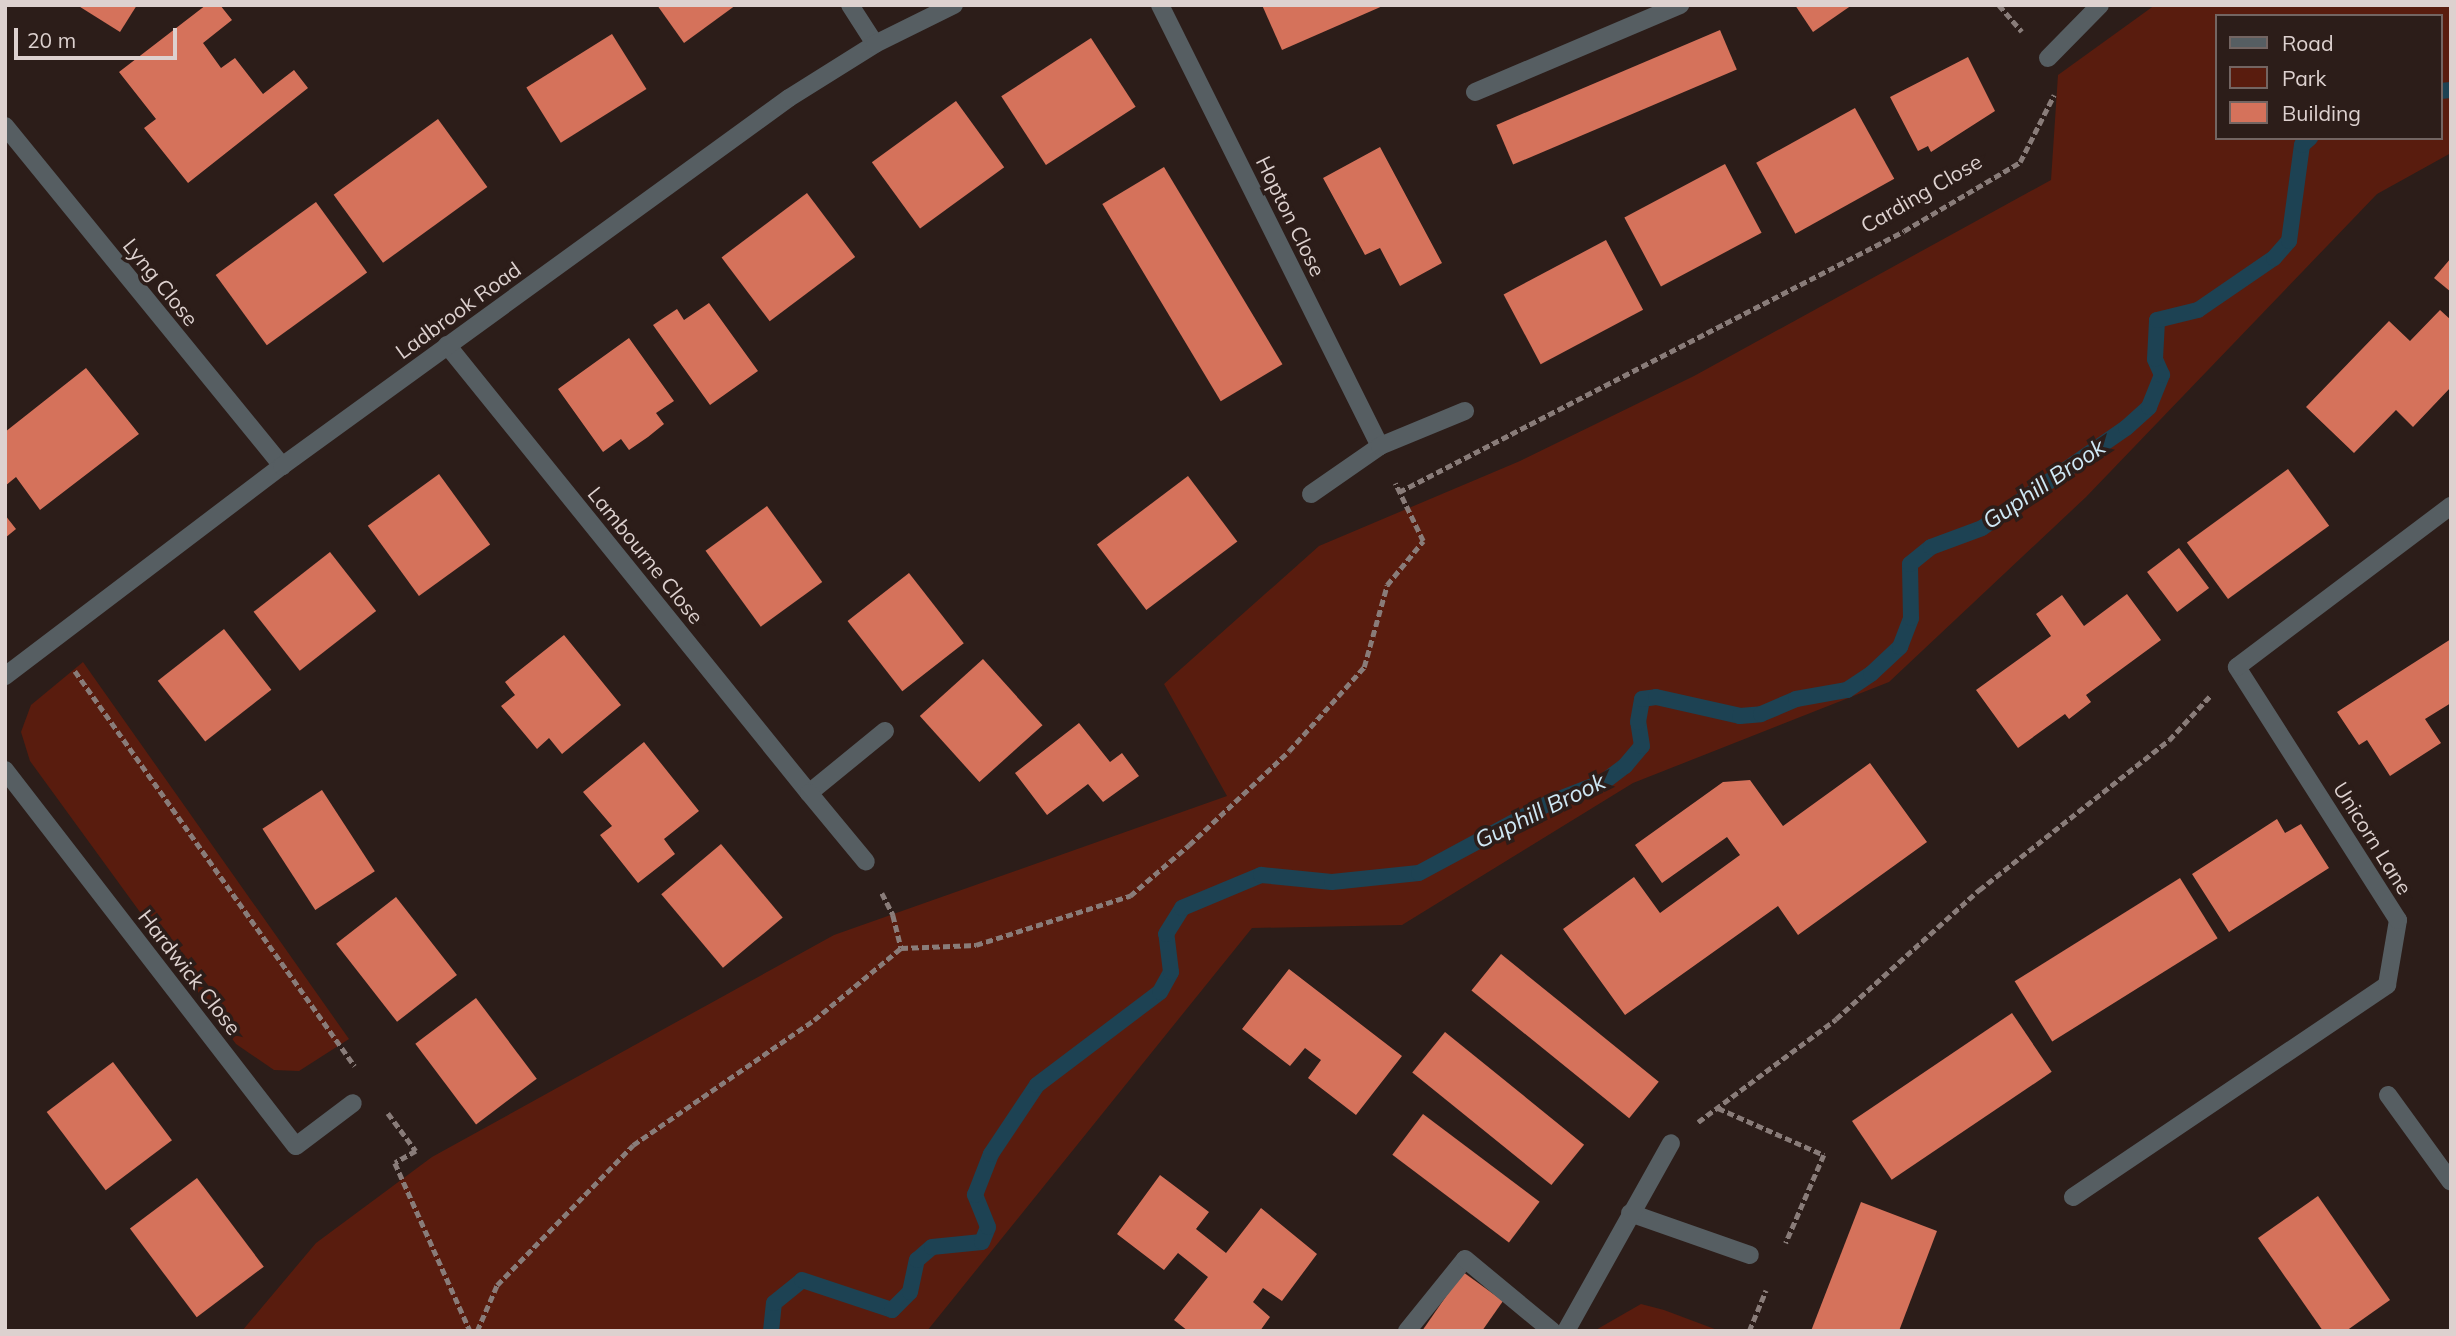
<!DOCTYPE html>
<style>
body{margin:0}
#map{position:relative;width:2456px;height:1336px;overflow:hidden;background:#2c1d19;font-family:Mulish,sans-serif}
div>[style]{position:absolute}
[style*='--x']{left:calc(var(--x)*1px);top:calc(var(--y)*1px);width:calc(var(--w)*1px);rotate:calc(var(--a)*1deg)}
.green>*{inset:0;background:#591c0e}
.stream>*{height:16px;margin:-8px;padding:0 8px;transform-origin:8px;border-radius:8px;background:#1d4253}
.building>*{inset:0;background:#d5725b;transform-origin:0 0}
.path>*{height:4.5px;margin-top:-2.25px;transform-origin:0;background:repeating-linear-gradient(90deg,#897c79 0 7px,transparent 0 10.5px)}
.service>*{height:18px;margin:-9px;padding:0 9px;transform-origin:9px;border-radius:9px;background:#565e62}
.minor>*{height:18px;margin:-9px;padding:0 9px;transform-origin:9px;border-radius:9px;background:#565e62}
span{translate:-50% -50%;white-space:nowrap;text-align:center;line-height:1.15;-webkit-text-stroke:7px #2c1d19;paint-order:stroke}
.street-label{font-size:21px;color:#ddd1cf}
.water-label{font-size:23px;color:#cfe8f5;font-style:italic}
.frame{position:absolute;inset:0;border:7px solid #ddd1cf;pointer-events:none}
.legend{position:absolute;left:2215px;top:14px;width:228px;height:126px;box-sizing:border-box;background:#2c1d19;border:2px solid #736562;margin:0;padding:9px 12px;list-style:none;font-size:21px;color:#ddd1cf}
.legend li{display:flex;align-items:center;gap:14px;height:35px}
.legend b{width:35px;border:2px solid #736562}
.scale{position:absolute;left:14px;top:28px;width:163px;height:32px;box-sizing:border-box;border:4px solid #ddd1cf;border-top:0;padding-left:9px;font-size:21px;line-height:24px;white-space:nowrap;color:#ddd1cf;-webkit-text-stroke:5px #2c1d19;paint-order:stroke}
</style>
<div id="map">
<div class="green">
<div style="clip-path:polygon(evenodd,2155px 5px,2451px 5px,2451px 153px,2377px 194px,2086px 497px,1889px 682px,1633px 783px,1402px 925px,1252px 928px,927px 1331px,242px 1331px,316px 1243px,432px 1157px,834px 935px,1227px 796px,1164px 684px,1319px 546px,1520px 461px,1694px 376px,2051px 180px,2058px 75px,2155px 5px,2216px 16px,2440px 16px,2440px 138px,2216px 138px,2216px 16px)"></div>
<div style="clip-path:polygon(83px 662px,349px 1039px,299px 1071px,274px 1070px,236px 1044px,30px 761px,21px 732px,31px 705px)"></div>
<div style="clip-path:polygon(1641px 1304px,1664px 1310px,1720px 1331px,1594px 1331px)"></div>
</div>
<div class="stream">
<div style="--x:2440;--y:91;--w:11;--a:-5"></div>
<div style="--x:771;--y:1331;--w:28;--a:-84"></div>
<div style="--x:774;--y:1303;--w:36;--a:-39"></div>
<div style="--x:802;--y:1280;--w:95;--a:18.4"></div>
<div style="--x:892;--y:1310;--w:25;--a:-45"></div>
<div style="--x:910;--y:1292;--w:33;--a:-78"></div>
<div style="--x:917;--y:1260;--w:20;--a:-41"></div>
<div style="--x:932;--y:1247;--w:50;--a:-5.7"></div>
<div style="--x:982;--y:1242;--w:16;--a:-68"></div>
<div style="--x:988;--y:1227;--w:35;--a:-112"></div>
<div style="--x:975;--y:1195;--w:44;--a:-68.7"></div>
<div style="--x:991;--y:1154;--w:83;--a:-56.3"></div>
<div style="--x:1037;--y:1085;--w:154;--a:-37.1"></div>
<div style="--x:1160;--y:992;--w:23;--a:-61"></div>
<div style="--x:1171;--y:972;--w:38;--a:-97"></div>
<div style="--x:1166;--y:934;--w:31;--a:-58"></div>
<div style="--x:1182;--y:908;--w:86;--a:-22.7"></div>
<div style="--x:1261;--y:875;--w:71;--a:5.6"></div>
<div style="--x:1332;--y:882;--w:87;--a:-5.9"></div>
<div style="--x:1419;--y:873;--w:148;--a:-28.3"></div>
<div style="--x:1549;--y:803;--w:60;--a:-21.4"></div>
<div style="--x:1605;--y:781;--w:25;--a:-37"></div>
<div style="--x:1625;--y:766;--w:26;--a:-50"></div>
<div style="--x:1642;--y:746;--w:24;--a:-99"></div>
<div style="--x:1638;--y:722;--w:23;--a:-80"></div>
<div style="--x:1642;--y:699;--w:14;--a:-8"></div>
<div style="--x:1656;--y:697;--w:86;--a:12.7"></div>
<div style="--x:1740;--y:716;--w:21;--a:-5"></div>
<div style="--x:1761;--y:714;--w:38;--a:-23"></div>
<div style="--x:1796;--y:699;--w:52;--a:-10"></div>
<div style="--x:1847;--y:690;--w:29;--a:-34"></div>
<div style="--x:1871;--y:674;--w:40;--a:-43"></div>
<div style="--x:1900;--y:647;--w:31;--a:-69"></div>
<div style="--x:1911;--y:618;--w:54;--a:-91.1"></div>
<div style="--x:1910;--y:564;--w:27;--a:-39"></div>
<div style="--x:1931;--y:547;--w:54;--a:-20.4"></div>
<div style="--x:1982;--y:528;--w:175;--a:-34.8"></div>
<div style="--x:2126;--y:428;--w:31;--a:-42"></div>
<div style="--x:2149;--y:407;--w:35;--a:-68"></div>
<div style="--x:2162;--y:375;--w:17;--a:-114"></div>
<div style="--x:2155;--y:359;--w:39;--a:-87"></div>
<div style="--x:2157;--y:320;--w:42;--a:-13.7"></div>
<div style="--x:2198;--y:310;--w:92;--a:-34.4"></div>
<div style="--x:2274;--y:258;--w:23;--a:-49"></div>
<div style="--x:2289;--y:241;--w:97;--a:-82.3"></div>
<div style="--x:2302;--y:145;--w:11;--a:-41"></div>
</div>
<div class="building">
<div style="clip-path:polygon(77px 5px,137px 5px,120px 32px)"></div>
<div style="clip-path:polygon(206px 5px,220px 5px,232px 20px,203px 43px,221px 68px,235px 58px,263px 94px,294px 70px,308px 88px,188px 183px,144px 128px,156px 119px,119px 72px)"></div>
<div style="clip-path:polygon(657px 5px,736px 5px,684px 43px)"></div>
<div style="clip-path:polygon(1262px 5px,1385px 5px,1282px 50px)"></div>
<div style="clip-path:polygon(1795px 5px,1852px 5px,1813px 32px)"></div>
<div style="left:1720px;top:30px;width:43px;height:243px;rotate:67deg"></div>
<div style="left:612px;top:34px;width:65px;height:101px;rotate:58deg"></div>
<div style="left:1091px;top:38px;width:82px;height:107px;rotate:57deg"></div>
<div style="clip-path:polygon(1968px 57px,1995px 111px,1931px 152px,1928px 146px,1918px 151px,1890px 97px)"></div>
<div style="left:956px;top:101px;width:82px;height:104px;rotate:54deg"></div>
<div style="left:1855px;top:108px;width:81px;height:113px;rotate:61deg"></div>
<div style="left:438px;top:119px;width:84px;height:129px;rotate:54deg"></div>
<div style="clip-path:polygon(1380px 147px,1442px 263px,1400px 286px,1380px 248px,1365px 255px,1323px 178px)"></div>
<div style="left:1725px;top:164px;width:78px;height:114px;rotate:62deg"></div>
<div style="left:1164px;top:167px;width:230px;height:72px;rotate:59deg"></div>
<div style="left:807px;top:193px;width:80px;height:107px;rotate:53deg"></div>
<div style="left:316px;top:202px;width:87px;height:124px;rotate:54deg"></div>
<div style="left:1606px;top:240px;width:79px;height:116px;rotate:62deg"></div>
<div style="clip-path:polygon(2451px 258px,2451px 292px,2434px 278px)"></div>
<div style="clip-path:polygon(709px 303px,758px 371px,710px 405px,653px 325px,677px 309px,684px 320px)"></div>
<div style="clip-path:polygon(2440px 310px,2451px 320px,2451px 387px,2413px 427px,2396px 410px,2354px 453px,2306px 407px,2389px 321px,2410px 341px)"></div>
<div style="clip-path:polygon(629px 338px,674px 401px,656px 413px,664px 424px,648px 437px,629px 450px,621px 439px,603px 452px,558px 389px)"></div>
<div style="clip-path:polygon(86px 368px,139px 434px,40px 510px,16px 477px,5px 486px,5px 432px)"></div>
<div style="left:2288px;top:469px;width:70px;height:125px;rotate:54deg"></div>
<div style="left:439px;top:474px;width:87px;height:88px;rotate:54deg"></div>
<div style="left:1188px;top:476px;width:82px;height:114px;rotate:53deg"></div>
<div style="left:767px;top:506px;width:94px;height:76px;rotate:54deg"></div>
<div style="clip-path:polygon(5px 515px,16px 529px,5px 538px)"></div>
<div style="left:2179px;top:548px;width:50px;height:40px;rotate:53deg"></div>
<div style="left:330px;top:552px;width:75px;height:97px;rotate:52deg"></div>
<div style="left:909px;top:573px;width:89px;height:78px;rotate:52deg"></div>
<div style="clip-path:polygon(2127px 594px,2161px 640px,2086px 695px,2091px 702px,2069px 719px,2065px 714px,2018px 748px,1976px 690px,2051px 636px,2036px 614px,2062px 595px,2084px 626px)"></div>
<div style="left:224px;top:629px;width:77px;height:84px;rotate:52deg"></div>
<div style="clip-path:polygon(564px 635px,621px 705px,562px 754px,549px 738px,537px 749px,501px 706px,515px 695px,505px 682px)"></div>
<div style="clip-path:polygon(2451px 639px,2451px 703px,2425px 719px,2441px 743px,2390px 776px,2367px 740px,2359px 745px,2337px 712px)"></div>
<div style="left:983px;top:659px;width:89px;height:85px;rotate:48deg"></div>
<div style="clip-path:polygon(1079px 723px,1110px 762px,1122px 753px,1139px 776px,1103px 802px,1088px 784px,1047px 815px,1015px 773px)"></div>
<div style="clip-path:polygon(644px 742px,699px 811px,664px 839px,675px 854px,638px 883px,600px 835px,612px 826px,583px 792px)"></div>
<div style="clip-path:polygon(1870px 763px,1927px 842px,1798px 935px,1778px 906px,1625px 1015px,1563px 929px,1634px 877px,1660px 913px,1740px 855px,1727px 837px,1662px 883px,1635px 845px,1723px 782px,1750px 780px,1783px 826px)"></div>
<div style="left:322px;top:790px;width:97px;height:71px;rotate:57deg"></div>
<div style="clip-path:polygon(2277px 819px,2285px 833px,2301px 824px,2329px 868px,2229px 932px,2192px 874px)"></div>
<div style="left:721px;top:844px;width:96px;height:78px;rotate:50deg"></div>
<div style="left:2180px;top:878px;width:71px;height:195px;rotate:58deg"></div>
<div style="left:396px;top:897px;width:99px;height:76px;rotate:52deg"></div>
<div style="left:1501px;top:954px;width:203px;height:47px;rotate:39deg"></div>
<div style="clip-path:polygon(1289px 969px,1402px 1056px,1356px 1115px,1308px 1078px,1321px 1060px,1305px 1048px,1290px 1066px,1242px 1029px)"></div>
<div style="left:476px;top:998px;width:101px;height:76px;rotate:53deg"></div>
<div style="left:2012px;top:1013px;width:71px;height:193px;rotate:56deg"></div>
<div style="left:1445px;top:1032px;width:179px;height:52px;rotate:39deg"></div>
<div style="left:113px;top:1062px;width:98px;height:83px;rotate:53deg"></div>
<div style="left:1423px;top:1114px;width:146px;height:51px;rotate:37deg"></div>
<div style="clip-path:polygon(1160px 1175px,1209px 1212px,1196px 1229px,1226px 1253px,1261px 1208px,1317px 1254px,1282px 1301px,1263px 1288px,1253px 1302px,1270px 1317px,1260px 1331px,1188px 1331px,1174px 1320px,1208px 1277px,1178px 1253px,1164px 1270px,1117px 1234px)"></div>
<div style="left:197px;top:1178px;width:111px;height:84px;rotate:53deg"></div>
<div style="clip-path:polygon(2318px 1196px,2390px 1300px,2346px 1331px,2323px 1331px,2258px 1238px)"></div>
<div style="clip-path:polygon(1861px 1202px,1937px 1231px,1899px 1331px,1811px 1331px)"></div>
<div style="clip-path:polygon(1463px 1272px,1503px 1301px,1482px 1331px,1422px 1331px)"></div>
</div>
<div class="path">
<div style="--x:1999;--y:5;--w:35;--a:49"></div>
<div style="--x:1399;--y:492;--w:568;--a:-27.33"></div>
<div style="--x:1904;--y:231;--w:135;--a:-30.7"></div>
<div style="--x:2020;--y:162;--w:75;--a:-63.1"></div>
<div style="--x:75;--y:671;--w:484;--a:54.7"></div>
<div style="--x:882;--y:893;--w:25;--a:63"></div>
<div style="--x:893;--y:915;--w:34;--a:76"></div>
<div style="--x:1718;--y:1108;--w:116;--a:23.9"></div>
<div style="--x:1824;--y:1155;--w:96;--a:113.4"></div>
<div style="--x:388;--y:1113;--w:47;--a:53.6"></div>
<div style="--x:416;--y:1151;--w:24;--a:150"></div>
<div style="--x:395;--y:1163;--w:184;--a:65.9"></div>
<div style="--x:1698;--y:1122;--w:172;--a:-36.7"></div>
<div style="--x:1836;--y:1019;--w:193;--a:-42.1"></div>
<div style="--x:1979;--y:890;--w:242;--a:-38.3"></div>
<div style="--x:2169;--y:740;--w:60;--a:-47"></div>
<div style="--x:477;--y:1331;--w:50;--a:-66.5"></div>
<div style="--x:497;--y:1285;--w:195;--a:-45.8"></div>
<div style="--x:633;--y:1145;--w:220;--a:-34.6"></div>
<div style="--x:814;--y:1020;--w:113;--a:-39.6"></div>
<div style="--x:901;--y:948;--w:75;--a:-2.3"></div>
<div style="--x:976;--y:945;--w:162;--a:-17.7"></div>
<div style="--x:1130;--y:896;--w:78;--a:-40.8"></div>
<div style="--x:1189;--y:845;--w:137;--a:-43.2"></div>
<div style="--x:1289;--y:751;--w:113;--a:-48.2"></div>
<div style="--x:1364;--y:667;--w:85;--a:-74.3"></div>
<div style="--x:1387;--y:585;--w:57;--a:-50.7"></div>
<div style="--x:1423;--y:541;--w:64;--a:-115.8"></div>
<div style="--x:1749;--y:1331;--w:44;--a:-67.5"></div>
</div>
<div class="service">
<div style="--x:1475;--y:92;--w:223;--a:-23"></div>
</div>
<div class="minor">
<div style="--x:850;--y:5;--w:46;--a:57.3"></div>
<div style="--x:1160;--y:5;--w:493;--a:63.5"></div>
<div style="--x:2048;--y:58;--w:74;--a:-45.5"></div>
<div style="--x:5;--y:126;--w:439;--a:50.8"></div>
<div style="--x:447;--y:345;--w:576;--a:51.06"></div>
<div style="--x:809;--y:793;--w:98;--a:-39.2"></div>
<div style="--x:1311;--y:494;--w:84;--a:-34.8"></div>
<div style="--x:1380;--y:446;--w:92;--a:-22.4"></div>
<div style="--x:5;--y:676;--w:348;--a:-37.2"></div>
<div style="--x:282;--y:466;--w:626;--a:-35.97"></div>
<div style="--x:789;--y:98;--w:102;--a:-32.1"></div>
<div style="--x:875;--y:44;--w:88;--a:-26.3"></div>
<div style="--x:5;--y:770;--w:475;--a:52.3"></div>
<div style="--x:296;--y:1146;--w:71;--a:-37"></div>
<div style="--x:809;--y:793;--w:89;--a:50.4"></div>
<div style="--x:2388;--y:1095;--w:107;--a:54.1"></div>
<div style="--x:2073;--y:1197;--w:379;--a:-34"></div>
<div style="--x:2387;--y:985;--w:66;--a:-80.4"></div>
<div style="--x:2398;--y:920;--w:300;--a:-122.5"></div>
<div style="--x:2237;--y:667;--w:268;--a:-37"></div>
<div style="--x:1630;--y:1213;--w:127;--a:19.3"></div>
<div style="--x:1407;--y:1331;--w:92;--a:-51.1"></div>
<div style="--x:1465;--y:1259;--w:113;--a:39.6"></div>
<div style="--x:1566;--y:1331;--w:215;--a:-60.8"></div>
</div>
<div class="street-label">
<span style="left:1921px;top:193px;rotate:-30deg">Carding Close</span>
<span style="left:1291px;top:216px;rotate:64deg">Hopton Close</span>
<span style="left:161px;top:282px;rotate:51deg">Lyng Close</span>
<span style="left:458px;top:310px;rotate:-36deg">Ladbrook Road</span>
<span style="left:646px;top:555px;rotate:51deg">Lambourne Close</span>
<span style="left:2373px;top:838px;rotate:58deg">Unicorn Lane</span>
<span style="left:190px;top:972px;rotate:52deg">Hardwick Close</span>
</div>
<div class="water-label">
<span style="left:2044px;top:484px;rotate:-34deg">Guphill Brook</span>
<span style="left:1540px;top:811px;rotate:-26deg">Guphill Brook</span>
</div>
<div class="frame"></div>
<ul class="legend">
<li><b style="height:9px;background:#565e62"></b>Road</li>
<li><b style="height:19px;background:#591c0e"></b>Park</li>
<li><b style="height:19px;background:#d5725b"></b>Building</li>
</ul>
<div class="scale">20 m</div>
</div>
